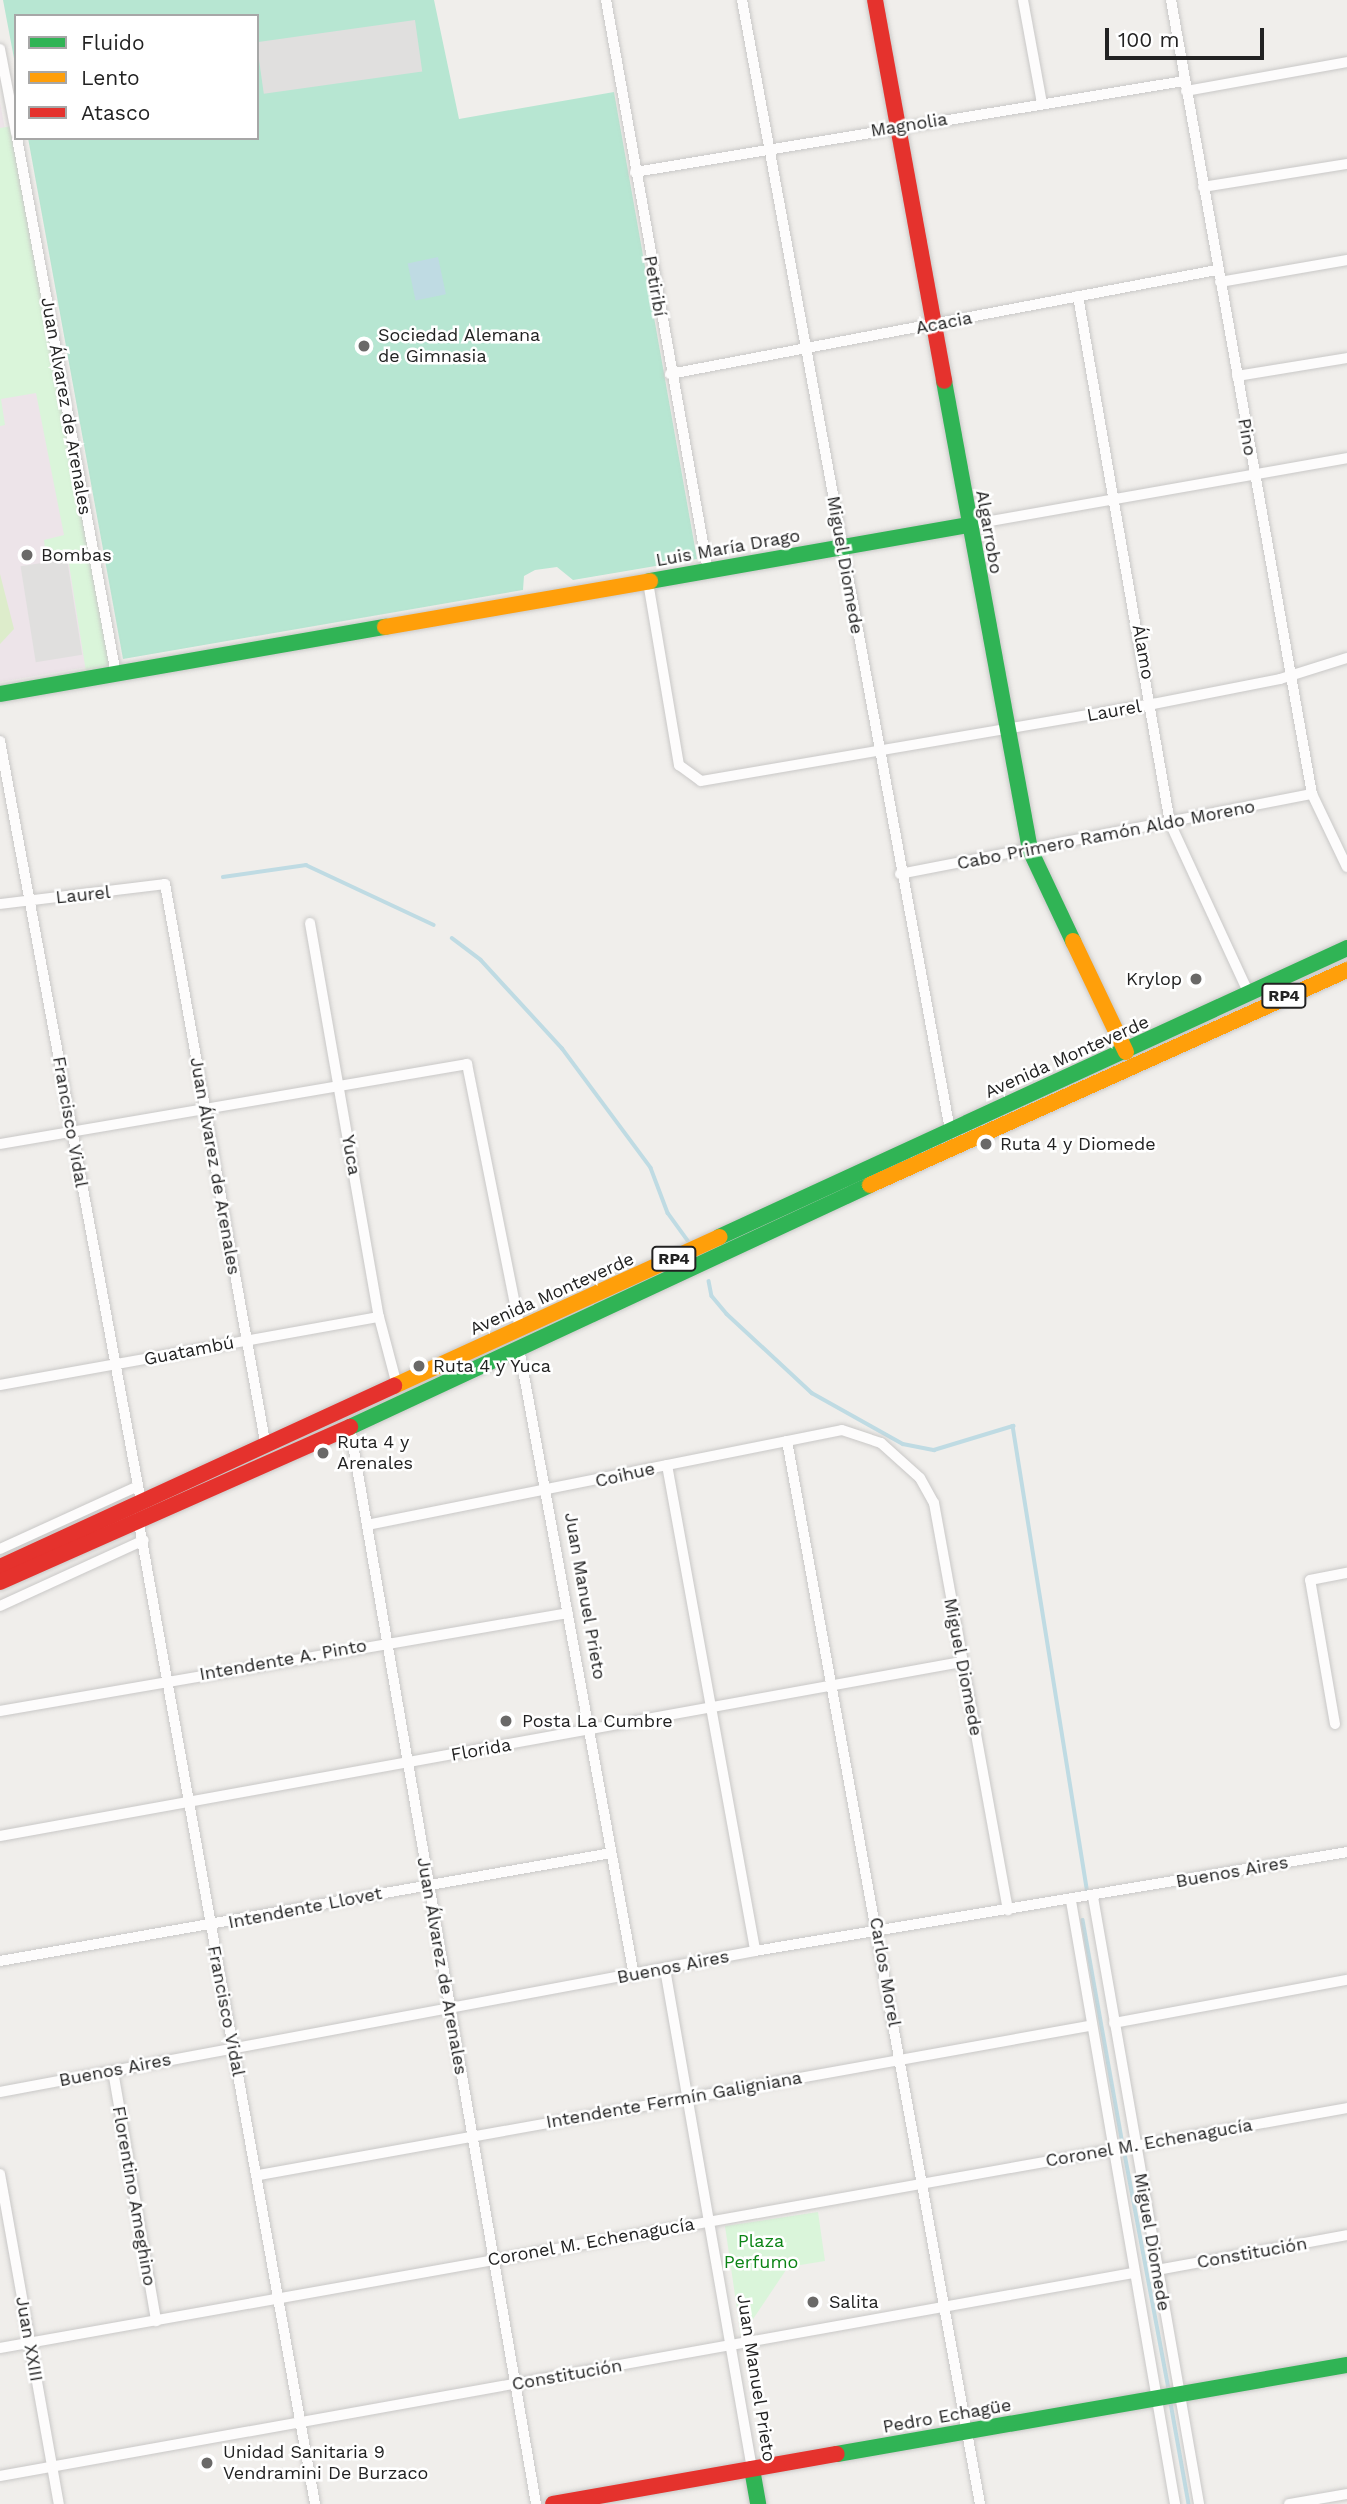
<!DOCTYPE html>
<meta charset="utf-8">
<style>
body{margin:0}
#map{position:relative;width:1347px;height:2504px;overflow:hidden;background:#f0eeeb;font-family:"Work Sans",sans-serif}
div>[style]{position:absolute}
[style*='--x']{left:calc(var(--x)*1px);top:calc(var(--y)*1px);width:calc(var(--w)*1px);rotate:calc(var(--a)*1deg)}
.industrial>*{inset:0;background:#ede4e9}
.grass>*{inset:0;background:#ddeccb}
.park>*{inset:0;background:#daf5da}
.pitch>*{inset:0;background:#b7e6d2}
.parking>*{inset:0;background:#e0dfde;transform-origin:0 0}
.water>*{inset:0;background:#bfdbe3;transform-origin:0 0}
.stream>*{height:3.5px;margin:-1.75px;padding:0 1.75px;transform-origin:1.75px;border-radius:1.75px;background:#bfdbe3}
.roads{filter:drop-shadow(0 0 2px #c9c8c7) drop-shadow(0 0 2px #c9c8c7)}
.street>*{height:10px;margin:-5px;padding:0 5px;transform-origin:5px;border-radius:5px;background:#fdfcfc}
.fast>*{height:16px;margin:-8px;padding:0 8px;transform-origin:8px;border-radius:8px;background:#30b455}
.slow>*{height:16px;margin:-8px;padding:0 8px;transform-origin:8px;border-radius:8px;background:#ff9f0a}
.jam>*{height:16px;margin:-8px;padding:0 8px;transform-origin:8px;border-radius:8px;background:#e5322d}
.dots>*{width:19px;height:19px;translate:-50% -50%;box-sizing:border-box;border:4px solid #fff;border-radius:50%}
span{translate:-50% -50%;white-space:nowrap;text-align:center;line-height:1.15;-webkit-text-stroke:5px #fff;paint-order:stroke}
.shield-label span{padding:2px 5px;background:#fff;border:2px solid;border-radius:5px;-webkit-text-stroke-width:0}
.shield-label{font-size:16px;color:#222;font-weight:700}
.street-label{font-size:18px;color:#222}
.poi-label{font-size:18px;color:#222}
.left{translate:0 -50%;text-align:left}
.right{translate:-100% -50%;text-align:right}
.park-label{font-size:18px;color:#0c8416}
.legend{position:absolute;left:14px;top:14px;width:245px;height:126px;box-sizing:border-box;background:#fff;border:2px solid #a7a7a7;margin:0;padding:9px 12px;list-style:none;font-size:21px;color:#222}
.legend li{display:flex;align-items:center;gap:14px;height:35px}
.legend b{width:35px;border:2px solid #a7a7a7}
.scale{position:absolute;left:1105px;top:28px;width:159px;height:32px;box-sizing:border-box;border:4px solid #222;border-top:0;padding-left:9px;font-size:21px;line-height:24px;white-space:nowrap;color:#222;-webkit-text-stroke:5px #fff;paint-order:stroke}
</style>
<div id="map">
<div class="industrial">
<div style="clip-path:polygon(0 102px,104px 664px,0 682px)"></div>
</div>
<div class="grass">
<div style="clip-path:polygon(0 574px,14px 629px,0 644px)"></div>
</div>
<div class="park">
<div style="clip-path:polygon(13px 126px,111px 668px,86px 672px,68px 558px,46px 561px,44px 540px,64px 535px,36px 393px,1px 399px,5px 425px,0 426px,0 128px)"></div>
<div style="clip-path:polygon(818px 2212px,825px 2261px,788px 2267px,741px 2337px,725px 2226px)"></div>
</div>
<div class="pitch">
<div style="clip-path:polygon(3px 0,434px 0,459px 119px,614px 92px,697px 559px,573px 580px,557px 567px,535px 570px,524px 576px,523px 590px,123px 659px,28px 138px,257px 138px,257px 16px,16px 16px,16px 69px)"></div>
</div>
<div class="parking">
<div style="left:415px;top:20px;width:52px;height:160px;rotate:82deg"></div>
<div style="left:67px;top:559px;width:97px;height:47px;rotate:81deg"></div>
</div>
<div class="water">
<div style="left:438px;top:257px;width:38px;height:31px;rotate:78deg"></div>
</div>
<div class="stream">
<div style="--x:223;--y:877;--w:84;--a:-8.2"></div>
<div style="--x:306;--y:865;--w:141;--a:25.1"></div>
<div style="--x:452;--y:938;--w:36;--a:37"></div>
<div style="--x:481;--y:960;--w:120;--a:47.4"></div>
<div style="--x:562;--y:1048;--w:149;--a:53.4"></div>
<div style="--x:651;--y:1168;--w:48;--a:69.3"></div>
<div style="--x:668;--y:1213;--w:34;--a:54"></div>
<div style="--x:709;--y:1281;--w:15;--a:79"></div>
<div style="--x:712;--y:1296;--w:23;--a:50"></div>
<div style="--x:727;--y:1314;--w:116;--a:42.9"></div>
<div style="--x:812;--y:1393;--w:104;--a:29.3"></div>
<div style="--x:903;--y:1444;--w:32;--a:11"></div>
<div style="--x:934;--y:1450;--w:83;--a:-16.9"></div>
<div style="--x:1013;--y:1426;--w:469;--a:80.9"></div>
<div style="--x:1083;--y:1920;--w:222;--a:79.9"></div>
<div style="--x:1125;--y:2154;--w:240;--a:79.4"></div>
<div style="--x:1171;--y:2403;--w:103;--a:79.9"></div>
</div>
<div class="roads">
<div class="street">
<div style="--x:606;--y:0;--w:580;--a:79.87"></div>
<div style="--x:742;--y:0;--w:1149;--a:79.57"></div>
<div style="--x:1023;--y:0;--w:106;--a:79.6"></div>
<div style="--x:1171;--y:0;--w:806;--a:79.93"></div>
<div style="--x:1312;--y:794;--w:81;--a:64.4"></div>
<div style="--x:0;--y:49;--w:86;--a:79.2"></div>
<div style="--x:1186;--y:91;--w:164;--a:-10.2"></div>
<div style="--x:17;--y:138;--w:545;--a:79.54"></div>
<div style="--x:635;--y:172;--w:556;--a:-9.41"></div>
<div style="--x:1203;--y:187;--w:146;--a:-9.1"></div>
<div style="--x:1220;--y:282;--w:129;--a:-9.8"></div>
<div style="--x:1078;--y:296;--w:535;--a:80.1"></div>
<div style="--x:1170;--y:823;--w:188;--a:65.2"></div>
<div style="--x:670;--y:374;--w:557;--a:-10.77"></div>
<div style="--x:1237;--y:376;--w:111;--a:-9.3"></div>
<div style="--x:968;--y:525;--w:385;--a:-10"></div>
<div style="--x:648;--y:582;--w:186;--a:80.4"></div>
<div style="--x:679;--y:765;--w:27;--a:36"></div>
<div style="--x:701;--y:781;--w:459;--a:-9.7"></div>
<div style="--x:1153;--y:704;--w:129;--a:-11.1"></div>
<div style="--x:1280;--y:679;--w:70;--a:-17.4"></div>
<div style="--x:0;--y:741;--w:774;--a:79.5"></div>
<div style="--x:900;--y:874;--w:420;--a:-11"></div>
<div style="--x:0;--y:904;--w:166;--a:-6.9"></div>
<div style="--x:165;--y:884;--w:572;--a:79.83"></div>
<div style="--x:310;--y:923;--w:400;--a:80.1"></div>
<div style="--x:379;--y:1317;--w:70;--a:75.2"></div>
<div style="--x:0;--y:1144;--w:474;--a:-9.7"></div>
<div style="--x:467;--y:1064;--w:270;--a:78.7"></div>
<div style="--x:519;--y:1348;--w:638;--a:79.62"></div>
<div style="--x:0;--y:1385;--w:385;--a:-10.2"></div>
<div style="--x:350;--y:1427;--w:1093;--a:80.2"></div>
<div style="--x:787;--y:1441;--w:1080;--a:79.71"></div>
<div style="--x:667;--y:1465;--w:494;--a:79.7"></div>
<div style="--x:138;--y:1518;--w:1002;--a:79.82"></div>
<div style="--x:367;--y:1525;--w:484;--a:-11.3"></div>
<div style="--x:842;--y:1430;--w:41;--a:18.4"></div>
<div style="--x:881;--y:1443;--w:52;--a:41.9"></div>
<div style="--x:920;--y:1478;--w:29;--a:61"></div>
<div style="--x:934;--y:1503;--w:414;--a:79.7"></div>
<div style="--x:0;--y:1549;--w:147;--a:-24.5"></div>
<div style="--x:0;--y:1606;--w:158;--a:-24.6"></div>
<div style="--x:0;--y:1711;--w:576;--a:-9.79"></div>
<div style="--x:1335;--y:1724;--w:146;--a:-99.8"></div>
<div style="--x:1310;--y:1580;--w:38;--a:-11"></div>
<div style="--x:0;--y:1836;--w:977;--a:-10.26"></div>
<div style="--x:1093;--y:1897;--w:616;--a:80.09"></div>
<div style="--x:1071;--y:1901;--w:612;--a:80.21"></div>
<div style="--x:0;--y:1961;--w:620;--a:-10.02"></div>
<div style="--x:665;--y:1969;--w:508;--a:80.13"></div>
<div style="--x:1114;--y:2023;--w:237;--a:-10.5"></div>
<div style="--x:113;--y:2071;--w:254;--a:80.2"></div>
<div style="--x:0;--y:2092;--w:768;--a:-10.58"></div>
<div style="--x:755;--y:1951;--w:600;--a:-9.49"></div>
<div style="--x:0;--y:2174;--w:335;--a:79.9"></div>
<div style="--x:259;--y:2175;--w:843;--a:-10.18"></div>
<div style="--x:1157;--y:2270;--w:193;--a:-10.4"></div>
<div style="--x:0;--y:2348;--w:1368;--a:-10.1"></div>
<div style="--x:0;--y:2476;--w:1151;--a:-10.16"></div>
<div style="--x:1289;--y:2504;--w:59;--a:-9.8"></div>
</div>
<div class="fast">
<div style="--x:944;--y:381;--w:477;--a:79.6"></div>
<div style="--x:1030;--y:850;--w:101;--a:64.7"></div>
<div style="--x:650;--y:581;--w:323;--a:-10"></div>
<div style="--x:0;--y:694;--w:391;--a:-9.9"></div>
<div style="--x:719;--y:1237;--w:691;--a:-24.71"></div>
<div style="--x:350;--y:1427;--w:574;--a:-24.96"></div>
<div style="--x:837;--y:2454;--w:518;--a:-9.9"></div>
<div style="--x:752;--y:2469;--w:36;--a:80"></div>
</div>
<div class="slow">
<div style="--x:385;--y:627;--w:269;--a:-9.8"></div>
<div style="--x:1073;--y:941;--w:123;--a:64.5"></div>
<div style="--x:870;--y:1185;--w:523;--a:-24.26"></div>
<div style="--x:394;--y:1386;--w:358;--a:-24.6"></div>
</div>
<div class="jam">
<div style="--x:875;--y:0;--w:387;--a:79.7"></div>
<div style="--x:0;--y:1567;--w:434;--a:-24.7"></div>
<div style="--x:0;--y:1582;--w:383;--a:-23.9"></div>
<div style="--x:553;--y:2504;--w:288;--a:-10"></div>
</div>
</div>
<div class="dots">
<div style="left:364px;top:346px;background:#6a6968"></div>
<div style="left:27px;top:555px;background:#6a6968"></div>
<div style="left:1196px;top:979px;background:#6a6968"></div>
<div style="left:986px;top:1144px;background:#6a6968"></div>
<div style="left:419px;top:1366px;background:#6a6968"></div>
<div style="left:323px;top:1453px;background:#6a6968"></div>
<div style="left:506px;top:1721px;background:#6a6968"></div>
<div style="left:813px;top:2302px;background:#6a6968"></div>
<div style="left:207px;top:2463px;background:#6a6968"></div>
</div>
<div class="shield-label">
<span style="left:1284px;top:996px">RP4</span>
<span style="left:674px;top:1259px">RP4</span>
</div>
<div class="street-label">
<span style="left:909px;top:125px;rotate:-9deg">Magnolia</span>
<span style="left:655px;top:286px;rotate:80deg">Petiribí</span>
<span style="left:944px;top:323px;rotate:-11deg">Acacia</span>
<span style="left:66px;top:406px;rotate:80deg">Juan Álvarez de Arenales</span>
<span style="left:1247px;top:437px;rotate:80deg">Pino</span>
<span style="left:989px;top:532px;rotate:80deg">Algarrobo</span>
<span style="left:728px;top:548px;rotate:-10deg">Luis María Drago</span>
<span style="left:845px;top:565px;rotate:80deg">Miguel Diomede</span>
<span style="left:1143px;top:652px;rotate:80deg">Álamo</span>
<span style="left:1114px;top:711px;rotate:-10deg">Laurel</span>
<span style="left:1106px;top:835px;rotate:-11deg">Cabo Primero Ramón Aldo Moreno</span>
<span style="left:83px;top:895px;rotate:-6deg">Laurel</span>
<span style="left:1067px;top:1057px;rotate:-24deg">Avenida Monteverde</span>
<span style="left:70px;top:1122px;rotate:80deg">Francisco Vidal</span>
<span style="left:351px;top:1155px;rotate:80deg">Yuca</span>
<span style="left:215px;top:1166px;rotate:80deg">Juan Álvarez de Arenales</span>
<span style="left:552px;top:1294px;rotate:-24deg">Avenida Monteverde</span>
<span style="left:189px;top:1351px;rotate:-11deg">Guatambú</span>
<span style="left:625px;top:1475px;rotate:-13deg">Coihue</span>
<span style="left:585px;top:1596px;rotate:80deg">Juan Manuel Prieto</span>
<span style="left:283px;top:1660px;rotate:-10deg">Intendente A. Pinto</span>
<span style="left:963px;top:1667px;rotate:79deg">Miguel Diomede</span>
<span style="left:481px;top:1750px;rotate:-10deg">Florida</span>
<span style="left:1232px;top:1872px;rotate:-10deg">Buenos Aires</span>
<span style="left:305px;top:1908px;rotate:-11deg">Intendente Llovet</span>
<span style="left:442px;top:1966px;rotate:80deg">Juan Álvarez de Arenales</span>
<span style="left:673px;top:1967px;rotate:-11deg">Buenos Aires</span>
<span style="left:885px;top:1972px;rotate:80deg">Carlos Morel</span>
<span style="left:226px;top:2011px;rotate:79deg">Francisco Vidal</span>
<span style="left:115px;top:2070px;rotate:-11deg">Buenos Aires</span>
<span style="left:674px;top:2100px;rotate:-10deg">Intendente Fermín Galigniana</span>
<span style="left:1149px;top:2143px;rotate:-10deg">Coronel M. Echenagucía</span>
<span style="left:134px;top:2196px;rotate:80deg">Florentino Ameghino</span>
<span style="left:591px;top:2242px;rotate:-10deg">Coronel M. Echenagucía</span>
<span style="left:1152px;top:2242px;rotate:80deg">Miguel Diomede</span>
<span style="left:1252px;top:2253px;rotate:-10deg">Constitución</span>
<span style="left:29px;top:2339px;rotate:80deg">Juan XXIII</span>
<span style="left:567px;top:2375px;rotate:-10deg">Constitución</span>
<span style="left:756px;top:2378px;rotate:81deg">Juan Manuel Prieto</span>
<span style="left:947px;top:2416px;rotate:-10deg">Pedro Echagüe</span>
</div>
<div class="poi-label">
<span class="left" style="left:378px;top:346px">Sociedad Alemana<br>de Gimnasia</span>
<span class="left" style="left:41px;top:555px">Bombas</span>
<span class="right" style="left:1182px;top:979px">Krylop</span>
<span class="left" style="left:1000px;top:1144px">Ruta 4 y Diomede</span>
<span class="left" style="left:433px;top:1366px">Ruta 4 y Yuca</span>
<span class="left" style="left:337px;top:1453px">Ruta 4 y<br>Arenales</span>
<span class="left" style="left:522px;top:1721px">Posta La Cumbre</span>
<span class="left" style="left:829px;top:2302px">Salita</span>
<span class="left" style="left:223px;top:2463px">Unidad Sanitaria 9<br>Vendramini De Burzaco</span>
</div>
<div class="park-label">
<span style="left:761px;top:2252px">Plaza<br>Perfumo</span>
</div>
<ul class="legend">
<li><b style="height:9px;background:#30b455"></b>Fluido</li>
<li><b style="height:9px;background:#ff9f0a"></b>Lento</li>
<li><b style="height:9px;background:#e5322d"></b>Atasco</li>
</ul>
<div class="scale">100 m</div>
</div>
